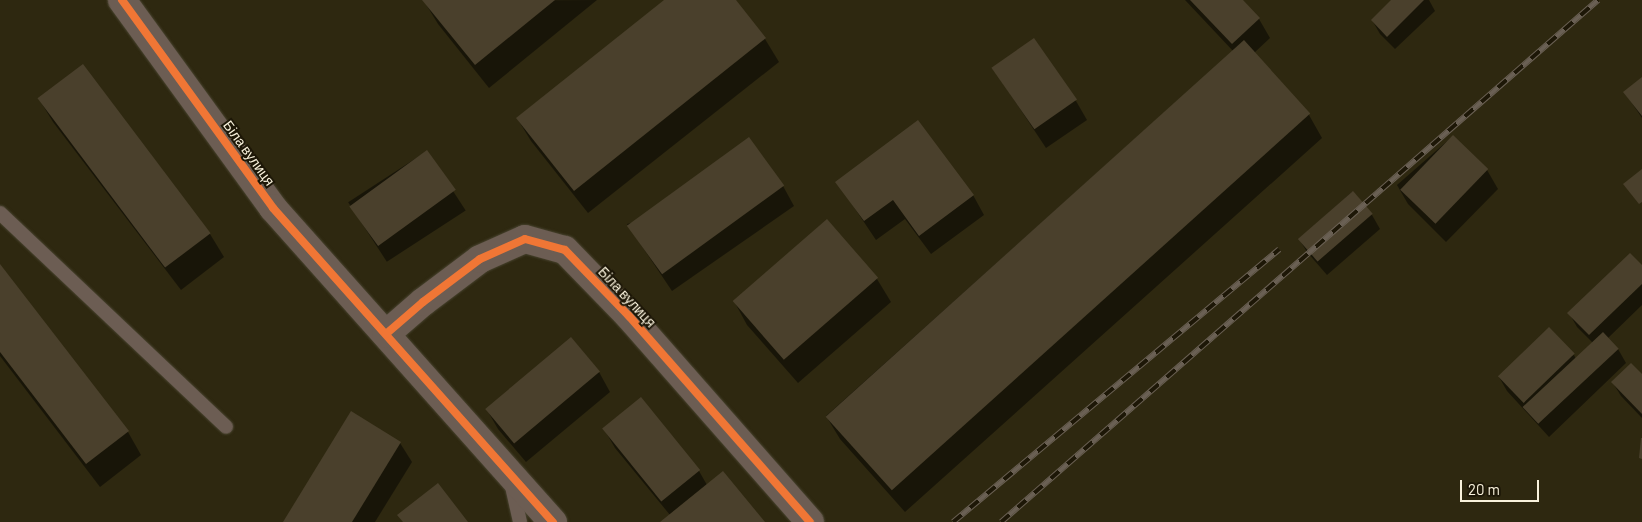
<!DOCTYPE html>
<meta charset="utf-8">
<style>
body{margin:0}
#map{position:relative;width:1642px;height:522px;overflow:hidden;background:#2e2810;font-family:Barlow,sans-serif}
div>[style]{position:absolute}
[style*='--x']{left:calc(var(--x)*1px);top:calc(var(--y)*1px);width:calc(var(--w)*1px);rotate:calc(var(--a)*1deg)}
.shadow>*{inset:0;background:#0007;transform-origin:0 0}
.building>*{inset:0;background:#4a402c;transform-origin:0 0}
.roads{filter:drop-shadow(0 0 1px #48432f) drop-shadow(0 0 1px #48432f)}
.service>*{height:14px;margin:-7px;padding:0 7px;transform-origin:7px;border-radius:7px;background:#6c5d53}
.minor>*{height:28px;margin:-14px;padding:0 14px;transform-origin:14px;border-radius:14px;background:#6c5d53}
.rail>*{height:5.5px;margin-top:-2.75px;transform-origin:0;background:repeating-linear-gradient(90deg,#1d1707 0 11px,#6a6054 0 22px);box-sizing:border-box;border-block:1px solid #6a6054}
.cycleway>*{height:8px;margin:-4px;padding:0 4px;transform-origin:4px;border-radius:4px;background:#f07635}
span{translate:-50% -50%;white-space:nowrap;text-align:center;line-height:1.15;-webkit-text-stroke:4px #1d1707;paint-order:stroke}
.street-label{font-size:14px;color:#f9f2dc}
.scale{position:absolute;left:1460px;top:480px;width:79px;height:22px;box-sizing:border-box;border:2px solid #f9f2dc;border-top:0;padding-left:6px;font-size:15px;line-height:18px;white-space:nowrap;color:#f9f2dc;-webkit-text-stroke:4px #1d1707;paint-order:stroke}
</style>
<div id="map">
<div class="shadow">
<div style="clip-path:polygon(597px 0,489px 88px,438px 24px,424px 1px)"></div>
<div style="clip-path:polygon(666px 0,734px 0,765px 39px,779px 62px,588px 213px,531px 141px,517px 118px)"></div>
<div style="clip-path:polygon(1185px 0,1241px 0,1259px 19px,1270px 38px,1254px 53px,1309px 115px,1322px 138px,905px 512px,840px 439px,826px 416px,1233px 51px)"></div>
<div style="clip-path:polygon(1393px 0,1429px 0,1435px 11px,1395px 49px,1380px 34px,1372px 20px)"></div>
<div style="clip-path:polygon(82px 66px,210px 234px,224px 257px,181px 290px,53px 122px,39px 99px)"></div>
<div style="clip-path:polygon(993px 68px,1076px 101px,1087px 120px,1046px 148px)"></div>
<div style="clip-path:polygon(1642px 79px,1642px 118px,1625px 93px)"></div>
<div style="clip-path:polygon(1453px 136px,1487px 170px,1498px 189px,1446px 242px,1408px 204px,1397px 185px)"></div>
<div style="left:427px;top:151px;width:71px;height:94px;rotate:57deg"></div>
<div style="clip-path:polygon(837px 182px,973px 195px,984px 215px,931px 254px,905px 219px,876px 240px)"></div>
<div style="clip-path:polygon(783px 186px,794px 206px,672px 291px,627px 224px)"></div>
<div style="clip-path:polygon(1352px 192px,1372px 215px,1380px 229px,1327px 275px,1307px 252px,1299px 239px)"></div>
<div style="clip-path:polygon(827px 220px,877px 279px,891px 302px,798px 383px,747px 325px,734px 301px)"></div>
<div style="clip-path:polygon(0 266px,128px 432px,141px 455px,100px 487px,0 356px)"></div>
<div style="clip-path:polygon(1642px 267px,1642px 305px,1607px 339px,1618px 349px,1626px 363px,1549px 437px,1507px 391px,1499px 377px,1574px 355px,1576px 359px,1593px 343px,1577px 327px,1569px 313px)"></div>
<div style="clip-path:polygon(599px 372px,610px 392px,526px 462px,498px 429px,487px 410px)"></div>
<div style="clip-path:polygon(1642px 376px,1642px 418px,1621px 396px,1613px 383px)"></div>
<div style="clip-path:polygon(604px 429px,699px 471px,707px 485px,763px 522px,662px 522px,670px 515px,615px 448px)"></div>
<div style="clip-path:polygon(400px 443px,412px 462px,375px 522px,285px 522px)"></div>
</div>
<div class="building">
<div style="clip-path:polygon(422px 0,555px 0,475px 65px)"></div>
<div style="clip-path:polygon(664px 0,736px 0,766px 38px,574px 191px,516px 118px)"></div>
<div style="clip-path:polygon(1190px 0,1243px 0,1260px 18px,1232px 44px)"></div>
<div style="clip-path:polygon(1391px 0,1424px 0,1387px 37px,1371px 20px)"></div>
<div style="left:1034px;top:38px;width:75px;height:52px;rotate:55deg"></div>
<div style="left:1244px;top:40px;width:99px;height:563px;rotate:48deg"></div>
<div style="left:83px;top:64px;width:212px;height:57px;rotate:53deg"></div>
<div style="clip-path:polygon(1642px 77px,1642px 116px,1623px 92px)"></div>
<div style="clip-path:polygon(918px 120px,974px 195px,919px 236px,893px 200px,864px 221px,835px 182px)"></div>
<div style="left:1453px;top:135px;width:49px;height:76px;rotate:44deg"></div>
<div style="left:749px;top:137px;width:60px;height:151px;rotate:54deg"></div>
<div style="left:427px;top:150px;width:49px;height:96px;rotate:54deg"></div>
<div style="clip-path:polygon(1642px 169px,1642px 202px,1639px 204px,1623px 184px)"></div>
<div style="left:1353px;top:191px;width:30px;height:73px;rotate:49deg"></div>
<div style="left:827px;top:219px;width:78px;height:125px;rotate:49deg"></div>
<div style="clip-path:polygon(1630px 253px,1642px 265px,1642px 284px,1589px 335px,1567px 313px)"></div>
<div style="clip-path:polygon(0 264px,129px 431px,86px 464px,0 352px)"></div>
<div style="left:1549px;top:327px;width:37px;height:71px;rotate:46deg"></div>
<div style="left:1603px;top:332px;width:23px;height:110px;rotate:47deg"></div>
<div style="left:571px;top:337px;width:45px;height:112px;rotate:50deg"></div>
<div style="clip-path:polygon(1631px 363px,1642px 374px,1642px 414px,1611px 382px)"></div>
<div style="left:641px;top:397px;width:94px;height:50px;rotate:51deg"></div>
<div style="clip-path:polygon(351px 411px,401px 442px,352px 522px,283px 522px)"></div>
<div style="clip-path:polygon(1641px 438px,1642px 438px,1642px 459px,1639px 458px)"></div>
<div style="clip-path:polygon(723px 471px,765px 522px,660px 522px)"></div>
<div style="clip-path:polygon(438px 483px,468px 522px,403px 522px,397px 515px)"></div>
</div>
<div class="roads">
<div class="service">
<div style="--x:0;--y:213;--w:311;--a:43.4"></div>
<div style="--x:511;--y:482;--w:41;--a:77.3"></div>
</div>
<div class="minor">
<div style="--x:122;--y:0;--w:257;--a:54"></div>
<div style="--x:273;--y:208;--w:421;--a:48.3"></div>
<div style="--x:386;--y:334;--w:49;--a:-40.9"></div>
<div style="--x:423;--y:302;--w:71;--a:-37"></div>
<div style="--x:480;--y:259;--w:49;--a:-24"></div>
<div style="--x:525;--y:239;--w:41;--a:15.4"></div>
<div style="--x:565;--y:250;--w:92;--a:45.9"></div>
<div style="--x:629;--y:316;--w:274;--a:48.7"></div>
</div>
</div>
<div class="rail">
<div style="--x:953;--y:522;--w:425;--a:-39.9"></div>
<div style="--x:1001;--y:522;--w:793;--a:-41.17"></div>
</div>
<div class="cycleway">
<div style="--x:122;--y:0;--w:257;--a:54"></div>
<div style="--x:273;--y:208;--w:421;--a:48.3"></div>
<div style="--x:386;--y:334;--w:49;--a:-40.9"></div>
<div style="--x:423;--y:302;--w:71;--a:-37"></div>
<div style="--x:480;--y:259;--w:49;--a:-24"></div>
<div style="--x:525;--y:239;--w:41;--a:15.4"></div>
<div style="--x:565;--y:250;--w:92;--a:45.9"></div>
<div style="--x:629;--y:316;--w:274;--a:48.7"></div>
</div>
<div class="street-label">
<span style="left:249px;top:153px;rotate:54deg">Біла вулиця</span>
<span style="left:627px;top:297px;rotate:47deg">Біла вулиця</span>
</div>
<div class="scale">20 m</div>
</div>
